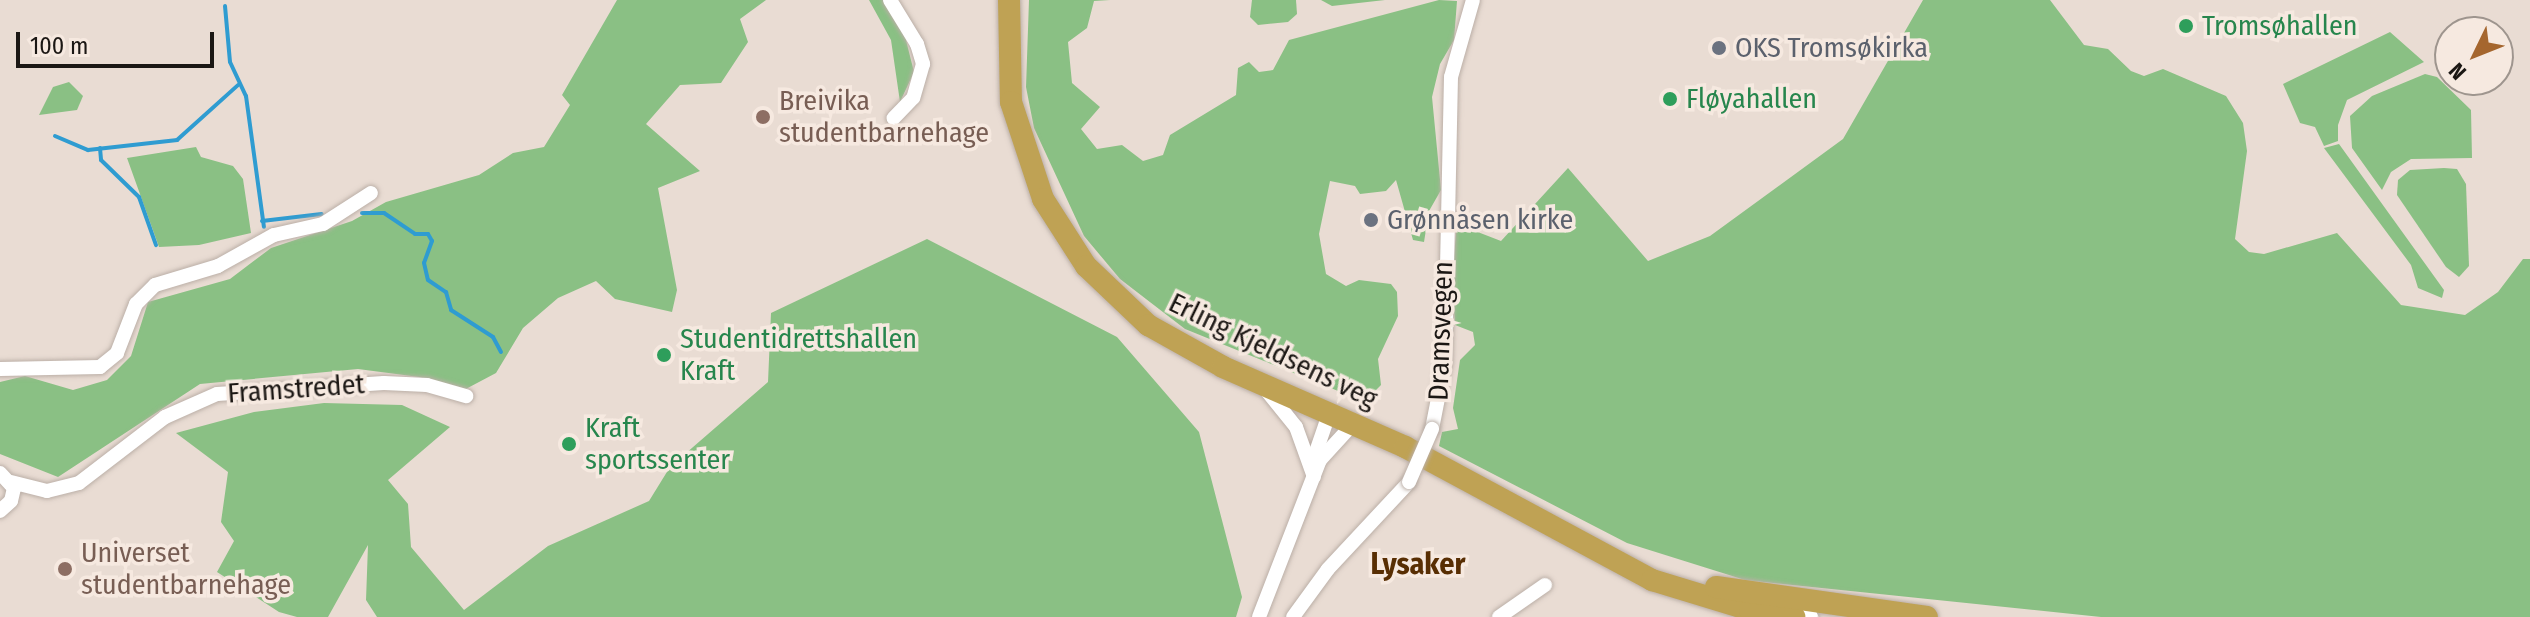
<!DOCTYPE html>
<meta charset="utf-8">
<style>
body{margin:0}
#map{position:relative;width:2530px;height:617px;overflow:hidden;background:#e9dcd3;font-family:"Fira Sans Condensed",sans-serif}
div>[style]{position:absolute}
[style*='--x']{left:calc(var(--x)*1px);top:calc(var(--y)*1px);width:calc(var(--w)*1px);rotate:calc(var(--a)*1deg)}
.green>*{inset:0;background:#8ac084}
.stream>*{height:4px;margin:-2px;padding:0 2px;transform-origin:2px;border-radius:2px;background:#2f9cd1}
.roads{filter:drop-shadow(0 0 2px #bbafa7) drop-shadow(0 0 2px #bbafa7)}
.minor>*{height:14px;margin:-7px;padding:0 7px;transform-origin:7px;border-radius:7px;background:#fff}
.highway>*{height:22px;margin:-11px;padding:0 11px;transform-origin:11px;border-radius:11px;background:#bfa254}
.bridges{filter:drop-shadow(0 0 2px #bbafa7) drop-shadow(0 0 2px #bbafa7)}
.minor-bridge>*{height:14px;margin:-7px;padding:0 7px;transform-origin:7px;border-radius:7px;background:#fff}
.dots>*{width:22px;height:22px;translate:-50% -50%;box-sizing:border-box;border:4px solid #f6e9e0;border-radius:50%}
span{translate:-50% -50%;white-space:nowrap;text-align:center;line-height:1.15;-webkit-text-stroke:7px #f6e9e0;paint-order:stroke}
.leisure-label{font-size:28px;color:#27864d}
.left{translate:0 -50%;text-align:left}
.worship-label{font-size:28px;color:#5b616d}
.education-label{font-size:28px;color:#785e54}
.street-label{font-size:28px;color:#1b1714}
.neighbourhood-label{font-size:30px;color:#582e03;font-weight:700}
.north{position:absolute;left:2434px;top:16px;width:80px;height:80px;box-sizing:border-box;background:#f6e9e0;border:2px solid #9e958e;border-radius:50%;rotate:227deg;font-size:22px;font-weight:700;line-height:32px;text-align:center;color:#1b1714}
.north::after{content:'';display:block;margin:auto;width:28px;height:36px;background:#a5662e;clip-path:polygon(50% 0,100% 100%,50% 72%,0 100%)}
.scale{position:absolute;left:16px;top:32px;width:198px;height:36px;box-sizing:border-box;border:4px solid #1b1714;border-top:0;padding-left:10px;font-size:24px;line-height:28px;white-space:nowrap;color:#1b1714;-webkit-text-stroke:6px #f6e9e0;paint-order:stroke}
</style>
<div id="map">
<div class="green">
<div style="clip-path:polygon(617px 0,766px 0,740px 19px,748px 42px,721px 83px,680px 85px,646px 124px,700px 171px,658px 188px,677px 290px,672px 312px,615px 299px,596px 281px,558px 298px,523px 328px,496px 373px,462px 391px,419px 377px,358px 369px,200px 384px,58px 477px,0 454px,0 382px,25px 376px,73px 390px,107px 380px,131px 356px,148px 302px,230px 279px,271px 248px,352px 221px,386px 202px,479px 175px,513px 153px,544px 147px,570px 105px,562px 95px)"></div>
<div style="clip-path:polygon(869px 0,884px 0,905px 36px,914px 72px,900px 102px,891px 40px)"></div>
<div style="clip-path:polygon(1029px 0,1110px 0,1094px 1px,1087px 28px,1068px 42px,1072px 83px,1100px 107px,1081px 129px,1097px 149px,1122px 145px,1143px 161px,1163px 155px,1170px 135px,1236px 95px,1238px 68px,1249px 62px,1259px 72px,1273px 70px,1289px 40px,1439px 0,1457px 1px,1454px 40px,1440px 64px,1432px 97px,1441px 190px,1429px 211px,1424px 242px,1413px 240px,1396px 180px,1386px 191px,1360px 194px,1355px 186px,1330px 181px,1319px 234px,1326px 274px,1346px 286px,1359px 280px,1391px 284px,1397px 292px,1398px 316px,1378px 359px,1381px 385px,1371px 395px,1353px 397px,1185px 329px,1120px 279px,1084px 236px,1034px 128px,1026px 87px)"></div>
<div style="clip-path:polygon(1252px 0,1296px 0,1297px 14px,1288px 22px,1258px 25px,1250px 17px)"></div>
<div style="clip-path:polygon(1321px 0,1385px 0,1332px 6px)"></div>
<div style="clip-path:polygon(1923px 0,2050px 0,2084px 45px,2108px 49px,2131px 71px,2144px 76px,2163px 69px,2226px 96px,2243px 123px,2247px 151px,2235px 239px,2249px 252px,2264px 254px,2337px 233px,2401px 305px,2465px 315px,2498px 292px,2523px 259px,2530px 259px,2530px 617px,2101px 617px,1745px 580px,1627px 543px,1439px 446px,1442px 432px,1458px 429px,1453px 408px,1460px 360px,1475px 345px,1473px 332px,1455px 325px,1452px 276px,1457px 224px,1501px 241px,1568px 168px,1648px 261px,1710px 236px,1843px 139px)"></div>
<div style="clip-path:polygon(2390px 32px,2424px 62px,2347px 100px,2338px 125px,2338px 141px,2324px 146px,2315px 127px,2300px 123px,2283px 84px)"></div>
<div style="clip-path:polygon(2425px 74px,2437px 77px,2471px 110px,2472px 158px,2411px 159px,2391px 172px,2382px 190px,2352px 148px,2350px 116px,2372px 96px)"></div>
<div style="clip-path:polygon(69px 82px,83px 96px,77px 110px,39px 115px,53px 87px)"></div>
<div style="clip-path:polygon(2339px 144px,2444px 290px,2442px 298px,2418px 288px,2411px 265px,2324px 148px)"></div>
<div style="clip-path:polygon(196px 147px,201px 157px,233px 166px,243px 179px,251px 233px,199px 245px,159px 247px,127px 158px)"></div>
<div style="clip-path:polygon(2444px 168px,2457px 169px,2466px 184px,2469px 266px,2459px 277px,2446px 267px,2397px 195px,2398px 180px,2410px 170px)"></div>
<div style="clip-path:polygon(927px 239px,1117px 337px,1199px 432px,1242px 597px,1236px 617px,377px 617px,366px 600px,368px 545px,328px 617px,297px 617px,279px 612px,217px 572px,234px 541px,221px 522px,228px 472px,176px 433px,254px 412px,324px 403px,402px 405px,450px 427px,388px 480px,408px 504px,411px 547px,464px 610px,548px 546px,649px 501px,670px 467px,768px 382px,771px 313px)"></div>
</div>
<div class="stream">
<div style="--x:225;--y:6;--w:56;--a:84.9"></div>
<div style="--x:230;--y:62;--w:38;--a:65"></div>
<div style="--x:246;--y:96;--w:132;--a:82.2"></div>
<div style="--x:55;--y:136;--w:36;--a:23"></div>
<div style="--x:88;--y:150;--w:90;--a:-6.4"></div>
<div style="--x:177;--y:140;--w:82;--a:-42"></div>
<div style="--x:100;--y:148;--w:12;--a:85"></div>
<div style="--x:101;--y:160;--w:53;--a:44.2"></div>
<div style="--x:139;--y:197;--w:51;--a:70.5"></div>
<div style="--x:362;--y:213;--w:22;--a:0"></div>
<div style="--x:384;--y:213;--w:37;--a:34"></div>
<div style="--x:415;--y:234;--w:13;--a:0"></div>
<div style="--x:428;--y:234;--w:8;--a:60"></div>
<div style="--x:432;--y:241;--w:23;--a:110"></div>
<div style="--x:424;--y:263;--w:17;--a:77"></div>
<div style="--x:428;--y:280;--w:22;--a:34"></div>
<div style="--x:446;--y:292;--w:19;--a:74"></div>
<div style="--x:451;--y:310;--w:50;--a:32.7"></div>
<div style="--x:493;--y:337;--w:17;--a:62"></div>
<div style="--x:262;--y:221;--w:60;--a:-6.7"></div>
</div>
<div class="roads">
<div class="minor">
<div style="--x:890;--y:0;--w:52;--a:58.5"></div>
<div style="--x:917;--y:44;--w:21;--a:73"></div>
<div style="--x:923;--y:64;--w:35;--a:106"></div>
<div style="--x:913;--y:98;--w:28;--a:134"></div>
<div style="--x:0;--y:369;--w:100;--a:-1.1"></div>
<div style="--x:100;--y:367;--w:22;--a:-39"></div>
<div style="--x:117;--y:353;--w:53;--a:-68.8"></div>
<div style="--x:136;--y:304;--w:27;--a:-45"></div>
<div style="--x:155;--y:285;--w:66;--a:-16.8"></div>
<div style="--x:218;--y:266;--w:64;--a:-29"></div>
<div style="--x:274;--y:235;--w:50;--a:-12.7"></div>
<div style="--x:323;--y:224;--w:57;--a:-32.9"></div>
<div style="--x:1267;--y:391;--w:46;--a:51.1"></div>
<div style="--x:1296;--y:427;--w:53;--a:70.2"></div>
<div style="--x:1432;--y:429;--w:67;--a:-78.9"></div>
<div style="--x:1445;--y:363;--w:286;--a:-88.8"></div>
<div style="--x:1451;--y:77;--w:80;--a:-74.1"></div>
<div style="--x:1320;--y:460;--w:11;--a:-105"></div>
<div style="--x:1317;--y:449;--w:37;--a:-71"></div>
<div style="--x:0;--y:473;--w:21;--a:47"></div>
<div style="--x:14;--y:488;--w:13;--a:103"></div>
<div style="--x:11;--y:501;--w:15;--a:138"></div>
<div style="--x:11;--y:482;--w:37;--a:14"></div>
<div style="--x:47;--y:491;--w:33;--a:-14"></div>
<div style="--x:79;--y:483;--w:108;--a:-37.5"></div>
<div style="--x:165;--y:417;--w:57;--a:-23.9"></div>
<div style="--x:217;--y:394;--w:167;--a:-3.8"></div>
<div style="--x:384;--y:383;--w:43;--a:2.7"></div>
<div style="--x:427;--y:385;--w:41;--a:15.8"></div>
<div style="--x:1804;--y:602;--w:17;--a:65"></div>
<div style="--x:1259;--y:617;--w:168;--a:-68.8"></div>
<div style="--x:1320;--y:460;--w:49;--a:-47.5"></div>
<div style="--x:1293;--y:617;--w:59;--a:-53.9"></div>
<div style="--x:1328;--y:569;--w:119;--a:-47"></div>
<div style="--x:1499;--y:617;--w:56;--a:-34.8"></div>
</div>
<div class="highway">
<div style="--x:1009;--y:0;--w:102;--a:88.9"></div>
<div style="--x:1011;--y:102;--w:102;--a:71.7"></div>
<div style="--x:1043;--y:199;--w:80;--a:57.3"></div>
<div style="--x:1086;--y:266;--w:86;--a:43.6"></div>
<div style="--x:1148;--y:325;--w:86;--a:29.2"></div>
<div style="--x:1223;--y:367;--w:199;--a:23.7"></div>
<div style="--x:1405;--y:447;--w:281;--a:28.3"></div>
<div style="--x:1652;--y:580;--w:102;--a:17"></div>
<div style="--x:1750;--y:610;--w:45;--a:9"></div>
<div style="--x:1716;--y:587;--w:213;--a:8.1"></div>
</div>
</div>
<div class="bridges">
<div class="minor-bridge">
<div style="--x:1409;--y:482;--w:58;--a:-66.5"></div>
</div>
</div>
<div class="dots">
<div style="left:2186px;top:26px;background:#2e9e5b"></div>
<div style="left:1719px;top:48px;background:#6b7280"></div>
<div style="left:1670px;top:99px;background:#2e9e5b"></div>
<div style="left:763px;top:117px;background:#8d6e63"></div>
<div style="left:1371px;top:220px;background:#6b7280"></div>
<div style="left:664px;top:355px;background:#2e9e5b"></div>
<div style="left:569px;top:444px;background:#2e9e5b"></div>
<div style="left:65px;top:569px;background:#8d6e63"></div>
</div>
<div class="leisure-label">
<span class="left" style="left:2202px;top:26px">Tromsøhallen</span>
<span class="left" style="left:1686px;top:99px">Fløyahallen</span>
<span class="left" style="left:680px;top:355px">Studentidrettshallen<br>Kraft</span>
<span class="left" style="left:585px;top:444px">Kraft<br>sportssenter</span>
</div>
<div class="worship-label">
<span class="left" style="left:1735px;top:48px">OKS Tromsøkirka</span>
<span class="left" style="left:1387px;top:220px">Grønnåsen kirke</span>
</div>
<div class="education-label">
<span class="left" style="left:779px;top:117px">Breivika<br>studentbarnehage</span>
<span class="left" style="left:81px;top:569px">Universet<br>studentbarnehage</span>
</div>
<div class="street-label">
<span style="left:1441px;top:331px;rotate:-88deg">Dramsvegen</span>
<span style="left:1273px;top:351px;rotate:26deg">Erling Kjeldsens veg</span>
<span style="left:296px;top:389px;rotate:-4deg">Framstredet</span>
</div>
<div class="neighbourhood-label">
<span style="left:1418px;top:564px">Lysaker</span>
</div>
<div class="north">N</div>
<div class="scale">100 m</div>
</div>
